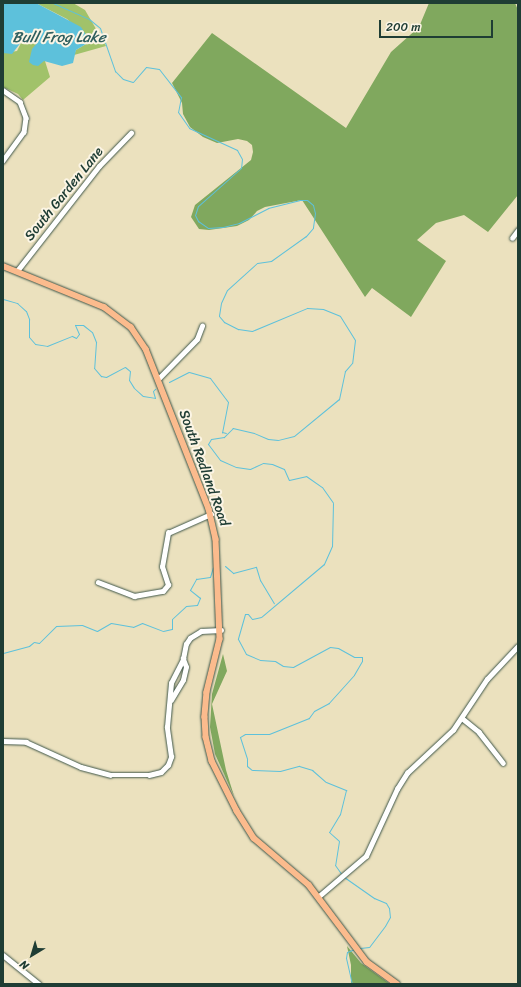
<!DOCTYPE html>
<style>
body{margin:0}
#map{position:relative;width:521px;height:987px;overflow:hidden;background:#ebe1be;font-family:Sriracha,sans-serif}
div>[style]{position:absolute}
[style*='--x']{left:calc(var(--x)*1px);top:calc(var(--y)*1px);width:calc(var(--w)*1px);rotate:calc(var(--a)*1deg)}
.green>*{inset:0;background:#a1c26a}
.forest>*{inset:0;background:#80a85e}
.water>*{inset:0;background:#5dc1db}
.stream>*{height:1px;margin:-0.5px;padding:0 0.5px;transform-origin:0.5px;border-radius:0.5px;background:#5dc1db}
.roads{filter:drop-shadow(0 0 1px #3e5649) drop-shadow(0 0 1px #3e5649)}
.minor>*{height:4.5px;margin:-2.25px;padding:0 2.25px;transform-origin:2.25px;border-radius:2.25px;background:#fff}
.major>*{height:5.5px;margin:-2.75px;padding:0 2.75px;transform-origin:2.75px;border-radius:2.75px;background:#fbbb8d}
span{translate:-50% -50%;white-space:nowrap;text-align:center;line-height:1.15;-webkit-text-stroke:4px #fcf5e5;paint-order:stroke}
.street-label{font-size:14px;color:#1f3d34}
.water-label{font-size:15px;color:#2e5e5e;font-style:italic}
.frame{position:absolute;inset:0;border:4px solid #1f3d34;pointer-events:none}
.north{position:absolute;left:12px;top:935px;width:40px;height:40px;-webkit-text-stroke:3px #fcf5e5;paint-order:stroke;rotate:218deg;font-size:11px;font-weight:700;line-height:16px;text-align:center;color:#1f3d34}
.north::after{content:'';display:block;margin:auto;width:14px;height:18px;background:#1f3d34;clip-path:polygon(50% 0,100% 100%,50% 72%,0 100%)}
.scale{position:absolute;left:379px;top:20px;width:114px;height:18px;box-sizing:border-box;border:2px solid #1f3d34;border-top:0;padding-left:5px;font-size:12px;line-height:14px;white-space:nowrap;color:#1f3d34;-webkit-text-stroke:3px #fcf5e5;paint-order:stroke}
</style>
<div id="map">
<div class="green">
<div style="clip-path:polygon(36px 3px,73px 3px,85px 10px,106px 46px,74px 55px,76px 50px,86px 44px,88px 38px,67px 19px)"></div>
<div style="clip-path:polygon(32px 40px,39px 42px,50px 77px,23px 100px,18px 94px,3px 87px,3px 51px,4px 53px,17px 51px,22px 41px)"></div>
</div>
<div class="forest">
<div style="clip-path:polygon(429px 3px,515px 3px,518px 10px,518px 195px,488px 232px,464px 215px,436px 223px,417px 240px,446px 261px,411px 317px,372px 288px,365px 297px,302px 200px,265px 207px,257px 211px,249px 220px,237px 226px,209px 230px,199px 229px,191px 217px,195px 205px,251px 160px,253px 152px,252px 145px,247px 141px,238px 139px,217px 143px,203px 137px,190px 127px,183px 114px,182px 103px,172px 83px,212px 33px,346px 128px,391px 52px,419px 27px)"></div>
<div style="clip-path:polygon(223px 654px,227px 671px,212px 704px,226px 770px,234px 796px,215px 754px,210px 727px,212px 694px)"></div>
<div style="clip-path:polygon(347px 946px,361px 963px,390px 984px,351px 984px,351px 965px)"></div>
</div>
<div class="water">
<div style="clip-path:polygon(3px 3px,36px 3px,81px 27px,88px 38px,86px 44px,76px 50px,73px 63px,62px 66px,44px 61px,38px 66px,33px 65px,29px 62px,32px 49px,38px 42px,37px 40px,22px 41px,12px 54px,3px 53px)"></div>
</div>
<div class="stream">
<div style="--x:53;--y:3;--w:39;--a:24"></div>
<div style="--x:89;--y:19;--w:14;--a:39"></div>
<div style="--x:100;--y:28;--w:46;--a:70.8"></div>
<div style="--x:115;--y:71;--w:11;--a:45"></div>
<div style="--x:123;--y:79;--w:10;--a:17"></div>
<div style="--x:133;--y:82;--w:20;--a:-49"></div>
<div style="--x:146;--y:67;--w:13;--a:9"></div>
<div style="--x:159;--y:69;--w:36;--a:52"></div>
<div style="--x:181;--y:97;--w:15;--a:101"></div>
<div style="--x:178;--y:112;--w:19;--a:55"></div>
<div style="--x:189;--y:128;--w:53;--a:24.6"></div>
<div style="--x:237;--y:150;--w:10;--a:61"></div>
<div style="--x:242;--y:159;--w:9;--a:96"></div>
<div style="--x:241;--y:168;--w:57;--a:138.5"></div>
<div style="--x:198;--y:206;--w:9;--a:108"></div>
<div style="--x:195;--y:215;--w:7;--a:63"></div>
<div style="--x:198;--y:221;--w:12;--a:35"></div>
<div style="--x:208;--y:228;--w:15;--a:-4"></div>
<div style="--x:223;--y:227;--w:16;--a:-14"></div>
<div style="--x:239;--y:223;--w:33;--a:-27"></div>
<div style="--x:268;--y:208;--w:32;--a:-14"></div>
<div style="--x:299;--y:200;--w:8;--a:0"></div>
<div style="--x:307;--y:200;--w:8;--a:40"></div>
<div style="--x:313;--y:205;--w:8;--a:76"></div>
<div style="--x:315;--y:213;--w:15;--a:98"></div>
<div style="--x:313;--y:228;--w:11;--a:131"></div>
<div style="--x:306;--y:236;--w:43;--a:144.5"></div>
<div style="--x:271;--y:261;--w:14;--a:172"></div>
<div style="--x:257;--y:263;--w:40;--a:138"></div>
<div style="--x:227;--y:290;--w:14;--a:115"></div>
<div style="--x:221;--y:303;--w:13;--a:99"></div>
<div style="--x:219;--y:316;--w:8;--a:50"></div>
<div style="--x:224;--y:322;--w:16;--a:27"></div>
<div style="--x:238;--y:329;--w:14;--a:8"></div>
<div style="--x:252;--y:331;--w:60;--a:-22.7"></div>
<div style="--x:307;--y:308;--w:16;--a:4"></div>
<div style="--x:323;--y:309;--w:18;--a:22"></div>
<div style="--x:340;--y:316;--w:28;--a:58"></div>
<div style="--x:355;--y:340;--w:23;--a:97"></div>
<div style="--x:352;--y:363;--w:11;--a:131"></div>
<div style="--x:345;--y:371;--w:29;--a:102"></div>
<div style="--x:339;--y:399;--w:58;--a:140.6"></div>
<div style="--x:294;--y:436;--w:16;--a:166"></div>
<div style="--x:278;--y:440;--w:10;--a:-174"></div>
<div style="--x:268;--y:439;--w:15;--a:-157"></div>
<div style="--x:254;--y:433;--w:22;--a:-167"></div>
<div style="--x:233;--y:428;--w:13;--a:135"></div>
<div style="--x:224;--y:437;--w:13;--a:171"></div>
<div style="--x:211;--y:439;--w:6;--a:121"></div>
<div style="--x:208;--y:444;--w:20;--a:53"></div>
<div style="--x:220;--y:460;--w:17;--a:24"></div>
<div style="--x:236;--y:467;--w:14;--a:8"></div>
<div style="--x:250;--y:469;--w:14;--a:-25"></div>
<div style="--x:263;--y:463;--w:9;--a:6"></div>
<div style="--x:272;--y:464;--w:13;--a:23"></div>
<div style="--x:284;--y:469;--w:12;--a:66"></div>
<div style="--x:289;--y:480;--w:17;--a:-13"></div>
<div style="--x:306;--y:476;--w:19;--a:35"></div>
<div style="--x:322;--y:487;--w:19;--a:55"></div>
<div style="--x:333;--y:503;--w:43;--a:91.3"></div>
<div style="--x:332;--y:546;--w:20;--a:114"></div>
<div style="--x:324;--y:564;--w:82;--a:139.9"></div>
<div style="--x:261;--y:617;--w:9;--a:167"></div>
<div style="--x:252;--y:619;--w:6;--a:-129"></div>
<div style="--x:248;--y:614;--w:3;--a:180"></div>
<div style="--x:245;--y:614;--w:26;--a:106"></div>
<div style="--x:238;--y:639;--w:17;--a:62"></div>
<div style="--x:246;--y:654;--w:15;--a:23"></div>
<div style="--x:260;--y:660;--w:15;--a:4"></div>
<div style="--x:275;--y:661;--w:9;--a:32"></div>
<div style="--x:283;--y:666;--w:10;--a:6"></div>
<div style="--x:293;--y:667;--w:42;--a:-28.4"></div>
<div style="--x:330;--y:647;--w:8;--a:7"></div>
<div style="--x:338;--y:648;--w:18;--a:29"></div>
<div style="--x:354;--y:657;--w:8;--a:0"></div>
<div style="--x:362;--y:657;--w:4;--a:90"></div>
<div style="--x:362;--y:661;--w:16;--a:120"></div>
<div style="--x:354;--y:675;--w:38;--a:132"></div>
<div style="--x:329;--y:703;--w:17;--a:152"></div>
<div style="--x:314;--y:711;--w:9;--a:126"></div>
<div style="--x:309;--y:718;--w:43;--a:158.2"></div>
<div style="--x:269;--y:734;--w:24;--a:180"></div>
<div style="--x:245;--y:734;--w:6;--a:149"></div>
<div style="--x:240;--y:737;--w:23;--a:72"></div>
<div style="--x:247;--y:759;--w:7;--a:90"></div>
<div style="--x:247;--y:766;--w:6;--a:39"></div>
<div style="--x:252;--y:770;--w:28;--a:2"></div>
<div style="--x:280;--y:771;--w:20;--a:-15"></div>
<div style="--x:299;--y:766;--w:14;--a:17"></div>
<div style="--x:312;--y:770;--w:18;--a:41"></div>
<div style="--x:326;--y:782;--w:22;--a:22"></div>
<div style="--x:346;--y:790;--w:25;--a:104"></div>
<div style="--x:340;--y:814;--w:21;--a:121"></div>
<div style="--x:329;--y:832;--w:13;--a:42"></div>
<div style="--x:339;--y:841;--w:24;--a:99"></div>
<div style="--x:335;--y:865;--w:12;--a:55"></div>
<div style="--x:87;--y:40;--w:18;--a:3"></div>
<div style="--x:3;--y:299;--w:15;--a:16"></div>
<div style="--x:17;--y:303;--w:12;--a:42"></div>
<div style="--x:26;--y:311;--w:9;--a:69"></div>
<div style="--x:29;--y:319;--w:18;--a:90"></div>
<div style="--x:29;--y:337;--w:9;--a:49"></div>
<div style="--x:35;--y:344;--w:12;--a:9"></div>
<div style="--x:47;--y:346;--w:27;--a:-22"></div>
<div style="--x:72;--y:336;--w:4;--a:27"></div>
<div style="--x:76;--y:338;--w:5;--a:-53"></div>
<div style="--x:79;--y:334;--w:10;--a:-114"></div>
<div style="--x:75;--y:325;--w:8;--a:0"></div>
<div style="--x:83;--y:325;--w:11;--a:38"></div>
<div style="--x:92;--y:332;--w:11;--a:68"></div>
<div style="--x:96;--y:342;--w:26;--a:94"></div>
<div style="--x:94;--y:368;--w:11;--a:49"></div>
<div style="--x:101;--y:376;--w:5;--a:11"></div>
<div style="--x:106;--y:377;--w:21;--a:-28"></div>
<div style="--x:125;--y:367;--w:6;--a:39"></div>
<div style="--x:130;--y:371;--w:9;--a:96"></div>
<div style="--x:129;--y:380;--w:9;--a:58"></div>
<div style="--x:134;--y:388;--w:12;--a:42"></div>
<div style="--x:143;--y:396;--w:12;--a:9"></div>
<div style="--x:155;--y:398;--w:7;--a:-106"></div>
<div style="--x:153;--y:391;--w:3;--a:-45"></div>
<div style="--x:169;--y:382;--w:22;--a:-27"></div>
<div style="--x:189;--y:372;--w:22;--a:16"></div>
<div style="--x:210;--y:378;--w:30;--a:53"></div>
<div style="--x:228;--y:402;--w:31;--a:101"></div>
<div style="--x:222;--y:432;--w:4;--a:14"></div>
<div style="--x:225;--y:566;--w:11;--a:41"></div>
<div style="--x:233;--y:573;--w:24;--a:-15"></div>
<div style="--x:256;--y:567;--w:14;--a:73"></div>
<div style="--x:260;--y:580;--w:27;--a:59"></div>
<div style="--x:3;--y:653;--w:27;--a:-15"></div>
<div style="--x:29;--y:646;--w:6;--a:-39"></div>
<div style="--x:34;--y:642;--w:5;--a:11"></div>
<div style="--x:39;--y:643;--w:24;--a:-45"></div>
<div style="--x:56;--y:626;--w:26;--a:-2"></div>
<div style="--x:82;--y:625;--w:16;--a:22"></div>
<div style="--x:97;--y:631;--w:16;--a:-30"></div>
<div style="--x:111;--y:623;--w:22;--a:10"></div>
<div style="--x:133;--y:627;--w:10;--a:-24"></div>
<div style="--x:142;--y:623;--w:22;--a:21"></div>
<div style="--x:163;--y:631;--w:9;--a:-13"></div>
<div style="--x:172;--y:629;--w:10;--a:-90"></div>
<div style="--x:172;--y:619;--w:19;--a:-43"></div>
<div style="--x:186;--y:606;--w:11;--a:-5"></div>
<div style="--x:197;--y:605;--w:8;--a:-67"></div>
<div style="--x:200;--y:598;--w:13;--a:-141"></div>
<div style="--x:190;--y:590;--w:13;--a:-61"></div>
<div style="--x:196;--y:579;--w:14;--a:-8"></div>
<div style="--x:210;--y:577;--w:10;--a:-73"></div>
<div style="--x:344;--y:877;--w:37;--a:35"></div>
<div style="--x:374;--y:898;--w:13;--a:23"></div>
<div style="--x:386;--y:903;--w:6;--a:59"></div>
<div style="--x:389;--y:908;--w:9;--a:84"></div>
<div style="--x:390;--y:917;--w:10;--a:119"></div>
<div style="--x:385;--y:926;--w:26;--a:127"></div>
<div style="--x:369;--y:947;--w:9;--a:174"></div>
<div style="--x:352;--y:984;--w:27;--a:-103"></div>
<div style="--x:346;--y:958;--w:6;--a:-81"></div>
<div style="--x:347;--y:952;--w:9;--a:-21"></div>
</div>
<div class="roads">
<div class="minor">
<div style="--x:3;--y:90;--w:21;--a:35"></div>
<div style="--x:20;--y:102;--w:17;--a:69"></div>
<div style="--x:26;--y:118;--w:14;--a:98"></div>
<div style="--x:24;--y:132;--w:36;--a:126"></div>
<div style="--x:512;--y:238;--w:10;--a:-53"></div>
<div style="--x:17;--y:271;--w:133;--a:-52"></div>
<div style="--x:99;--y:166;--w:46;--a:-45.9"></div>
<div style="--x:159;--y:378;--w:54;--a:-45.7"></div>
<div style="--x:197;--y:339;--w:14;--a:-69"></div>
<div style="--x:98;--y:582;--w:39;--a:21"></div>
<div style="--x:134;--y:596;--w:29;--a:-10"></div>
<div style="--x:163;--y:591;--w:8;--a:-50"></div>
<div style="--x:168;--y:585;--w:19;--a:-108"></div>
<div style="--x:162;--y:567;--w:35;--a:-80"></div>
<div style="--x:168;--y:533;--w:47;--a:-23.8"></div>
<div style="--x:171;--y:700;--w:23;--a:-59"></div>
<div style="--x:183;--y:680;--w:13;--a:-77"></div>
<div style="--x:186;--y:667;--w:9;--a:-111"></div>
<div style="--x:462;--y:718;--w:22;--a:39"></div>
<div style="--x:479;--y:732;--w:39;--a:52"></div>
<div style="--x:3;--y:741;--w:23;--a:2"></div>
<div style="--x:26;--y:742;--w:60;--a:24.4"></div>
<div style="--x:81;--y:767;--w:30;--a:15"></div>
<div style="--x:110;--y:775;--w:39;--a:0"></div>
<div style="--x:149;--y:775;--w:12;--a:-14"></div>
<div style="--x:161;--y:772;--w:10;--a:-45"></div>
<div style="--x:168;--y:765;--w:9;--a:-69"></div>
<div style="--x:171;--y:757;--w:30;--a:-98"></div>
<div style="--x:167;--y:727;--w:44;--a:-84.8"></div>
<div style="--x:171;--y:683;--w:27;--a:-63"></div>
<div style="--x:183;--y:659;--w:15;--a:-79"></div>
<div style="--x:186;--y:644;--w:7;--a:-56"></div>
<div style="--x:190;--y:638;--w:13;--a:-32"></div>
<div style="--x:201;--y:631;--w:20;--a:-3"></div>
<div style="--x:318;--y:897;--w:63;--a:-40.5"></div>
<div style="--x:366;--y:856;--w:74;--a:-65.2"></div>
<div style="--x:397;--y:789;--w:19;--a:-58"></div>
<div style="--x:407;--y:773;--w:63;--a:-43.1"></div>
<div style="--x:453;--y:730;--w:61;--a:-56.3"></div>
<div style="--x:487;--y:679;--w:45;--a:-46.8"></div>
<div style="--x:3;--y:955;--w:46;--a:38.9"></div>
</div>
<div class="major">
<div style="--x:3;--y:266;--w:109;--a:22.1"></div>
<div style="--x:104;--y:307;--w:34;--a:37"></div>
<div style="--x:131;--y:327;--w:27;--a:56"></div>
<div style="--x:146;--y:349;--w:172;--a:68.5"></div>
<div style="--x:209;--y:509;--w:31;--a:77"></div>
<div style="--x:216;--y:539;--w:100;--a:87.7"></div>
<div style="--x:220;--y:639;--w:55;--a:103.8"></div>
<div style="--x:207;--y:692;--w:25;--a:95"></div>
<div style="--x:205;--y:717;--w:20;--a:87"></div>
<div style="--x:206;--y:737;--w:25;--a:76"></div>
<div style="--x:212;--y:761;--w:56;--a:63.4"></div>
<div style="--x:237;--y:811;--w:32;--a:58"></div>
<div style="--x:254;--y:838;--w:72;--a:40.5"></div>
<div style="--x:309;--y:885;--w:96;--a:53"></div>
<div style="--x:367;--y:962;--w:37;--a:36"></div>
</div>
</div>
<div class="street-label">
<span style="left:64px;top:194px;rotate:-51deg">South Garden Lane</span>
<span style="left:204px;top:468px;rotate:70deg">South Redland Road</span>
</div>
<div class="water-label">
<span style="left:59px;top:38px">Bull Frog Lake</span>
</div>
<div class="frame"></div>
<div class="north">N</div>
<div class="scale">200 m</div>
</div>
